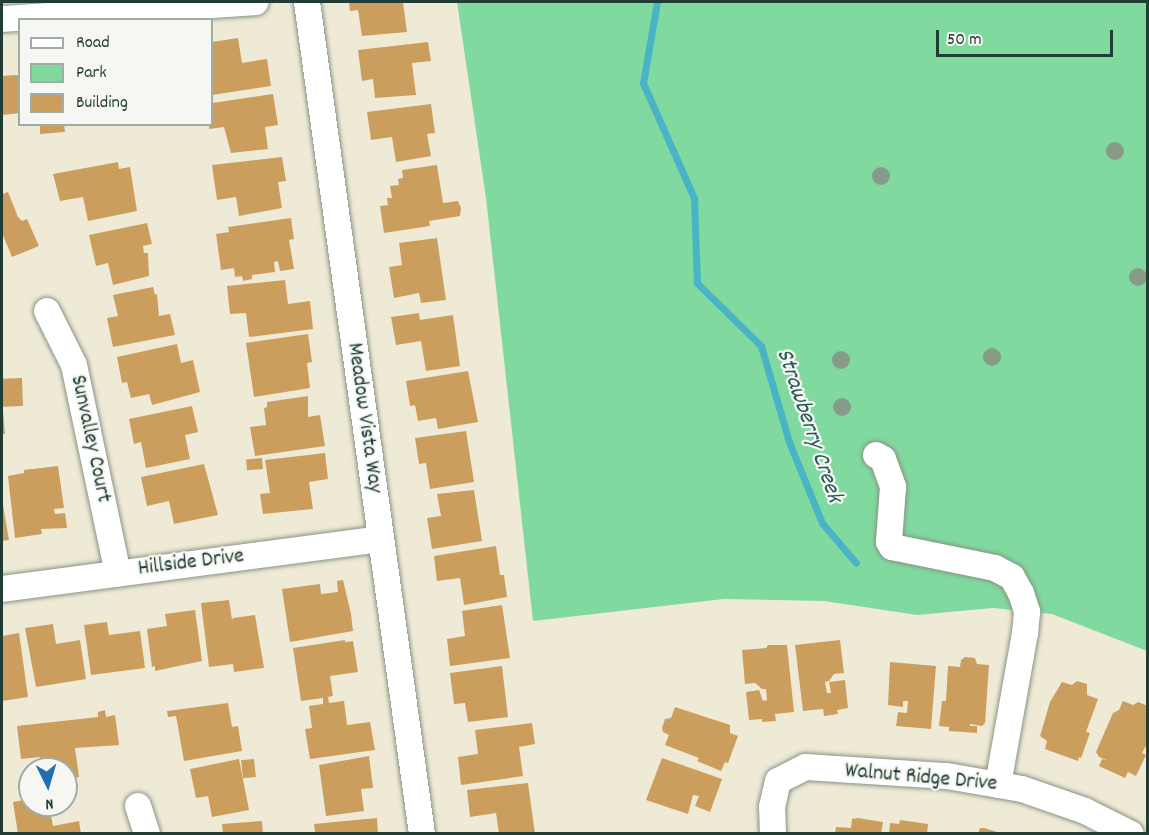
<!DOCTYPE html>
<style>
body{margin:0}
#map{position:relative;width:1149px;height:835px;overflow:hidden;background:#efead6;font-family:Dekko,sans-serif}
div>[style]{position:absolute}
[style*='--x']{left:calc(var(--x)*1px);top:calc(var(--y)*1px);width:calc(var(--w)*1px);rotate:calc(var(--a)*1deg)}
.green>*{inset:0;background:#80da9f}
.stream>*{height:7px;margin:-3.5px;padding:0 3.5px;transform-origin:3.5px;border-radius:3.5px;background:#4ab4c7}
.building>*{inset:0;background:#cc9e5e;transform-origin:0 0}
.roads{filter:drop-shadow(0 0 2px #879485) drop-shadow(0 0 2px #879485)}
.minor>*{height:26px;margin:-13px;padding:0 13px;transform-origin:13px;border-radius:13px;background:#fff}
.trees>*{width:18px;height:18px;margin:-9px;border-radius:50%;background:#879c88}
span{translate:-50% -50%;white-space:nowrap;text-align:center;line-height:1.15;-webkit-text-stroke:4.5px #f6f6f2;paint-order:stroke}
.street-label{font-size:22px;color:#1f3d34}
.water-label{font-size:24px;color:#2a5b59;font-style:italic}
.frame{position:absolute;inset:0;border:3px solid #1f3d34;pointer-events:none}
.legend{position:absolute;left:18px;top:18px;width:195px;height:108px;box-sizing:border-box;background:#f6f6f2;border:2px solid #a0aca6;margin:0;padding:8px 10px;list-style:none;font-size:18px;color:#1f3d34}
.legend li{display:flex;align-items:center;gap:12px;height:30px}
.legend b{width:30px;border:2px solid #a0aca6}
.north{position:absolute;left:18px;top:757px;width:60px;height:60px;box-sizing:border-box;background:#f6f6f2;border:2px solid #a0aca6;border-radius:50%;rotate:175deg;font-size:16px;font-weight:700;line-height:24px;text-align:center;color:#1f3d34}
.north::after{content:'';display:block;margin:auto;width:21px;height:27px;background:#1f6fb2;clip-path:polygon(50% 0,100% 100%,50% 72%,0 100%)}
.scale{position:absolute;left:936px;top:30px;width:177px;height:27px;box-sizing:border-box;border:3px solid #1f3d34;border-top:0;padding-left:8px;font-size:18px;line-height:21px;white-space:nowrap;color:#1f3d34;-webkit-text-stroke:4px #f6f6f2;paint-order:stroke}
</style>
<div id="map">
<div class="green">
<div style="clip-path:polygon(457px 2px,1147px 2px,1147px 651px,1052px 614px,993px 608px,917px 615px,824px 601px,724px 599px,533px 621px,486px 198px)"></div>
</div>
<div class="stream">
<div style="--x:657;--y:2;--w:82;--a:99.8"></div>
<div style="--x:643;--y:83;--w:126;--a:66.1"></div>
<div style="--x:694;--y:198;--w:85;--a:88"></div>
<div style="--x:697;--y:283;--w:90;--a:44.5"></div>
<div style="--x:761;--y:346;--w:100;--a:73.7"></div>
<div style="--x:789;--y:442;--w:87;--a:67.8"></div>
<div style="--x:822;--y:523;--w:52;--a:49.6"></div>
</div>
<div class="building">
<div style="clip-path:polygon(349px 2px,403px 2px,407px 32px,362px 36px,358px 10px,350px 11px)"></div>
<div style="clip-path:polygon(238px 38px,242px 63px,267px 59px,271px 86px,212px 95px,212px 42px)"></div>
<div style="clip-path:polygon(428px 42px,431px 61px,412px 63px,416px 95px,375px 98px,373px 79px,362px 81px,358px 50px)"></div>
<div style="clip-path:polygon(16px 75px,20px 76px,20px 113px,2px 115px,2px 76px)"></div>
<div style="clip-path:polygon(273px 94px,278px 125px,265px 127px,268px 149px,231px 153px,224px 127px,209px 129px,212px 103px)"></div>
<div style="clip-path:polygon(431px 104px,435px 133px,427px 134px,431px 156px,396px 162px,392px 137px,371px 140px,367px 112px)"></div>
<div style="clip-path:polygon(40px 124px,64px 124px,65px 132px,40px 134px)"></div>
<div style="clip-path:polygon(282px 157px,286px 181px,278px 182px,282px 208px,239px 216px,236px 197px,217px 200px,212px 165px)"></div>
<div style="clip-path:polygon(118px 162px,119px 169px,130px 167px,137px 211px,88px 221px,83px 197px,60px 201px,53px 174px)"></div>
<div style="clip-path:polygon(437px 165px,443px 203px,458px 201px,461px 208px,460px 216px,429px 221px,430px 226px,384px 233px,380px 206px,388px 205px,387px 198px,392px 198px,390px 186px,399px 185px,398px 179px,403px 178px,402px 170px)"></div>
<div style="clip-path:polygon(8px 192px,18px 217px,22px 221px,27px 219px,39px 246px,12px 257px,2px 233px,2px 194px)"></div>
<div style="clip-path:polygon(291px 218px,294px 239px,289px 240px,294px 269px,280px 271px,278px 261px,274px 262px,275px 272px,252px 275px,252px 279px,243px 281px,242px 276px,235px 277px,234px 268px,221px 270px,216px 234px,229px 232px,228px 227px)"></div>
<div style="clip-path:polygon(147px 223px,152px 244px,143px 246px,144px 253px,148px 253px,149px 276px,113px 285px,108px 263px,96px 266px,89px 235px)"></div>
<div style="clip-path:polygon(437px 238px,446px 300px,421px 303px,419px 293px,394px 298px,389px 267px,402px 265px,399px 243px)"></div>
<div style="clip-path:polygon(285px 280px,288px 304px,310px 301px,313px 329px,249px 337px,246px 313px,230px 314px,227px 286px)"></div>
<div style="clip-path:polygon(153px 287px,155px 295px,157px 294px,159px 316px,170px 314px,175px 335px,113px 347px,107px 318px,118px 316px,113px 295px)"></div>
<div style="clip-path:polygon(419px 313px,420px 320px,453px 315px,460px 366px,426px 371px,421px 341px,396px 345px,391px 317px)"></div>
<div style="clip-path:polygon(308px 334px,312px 362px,307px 363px,310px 388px,254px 397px,246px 343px)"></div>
<div style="clip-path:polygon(177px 344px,181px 363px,193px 360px,200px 392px,152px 405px,149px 394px,131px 398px,127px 382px,122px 383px,117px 357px)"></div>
<div style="clip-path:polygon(468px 371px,478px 422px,438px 429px,436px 418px,418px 421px,415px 405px,410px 406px,406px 381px)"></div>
<div style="left:22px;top:378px;width:28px;height:20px;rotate:88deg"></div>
<div style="clip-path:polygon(308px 396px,308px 417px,320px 415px,325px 446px,255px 456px,250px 427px,266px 425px,264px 408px,267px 407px,267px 402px)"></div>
<div style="clip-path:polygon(192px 406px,198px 432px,185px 435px,190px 459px,146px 468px,141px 442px,134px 444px,129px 419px)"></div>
<div style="clip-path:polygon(2px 411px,3px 411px,5px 434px,2px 434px)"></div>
<div style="clip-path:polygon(466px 431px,474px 482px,430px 489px,426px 463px,419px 464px,415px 438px)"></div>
<div style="clip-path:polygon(325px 453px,328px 479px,309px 482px,313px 509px,263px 514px,260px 494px,270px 493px,265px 460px)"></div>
<div style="left:262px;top:458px;width:11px;height:16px;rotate:85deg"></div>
<div style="clip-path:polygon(204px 464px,218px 515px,174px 524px,169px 501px,147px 506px,141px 477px)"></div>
<div style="clip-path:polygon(58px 466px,64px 508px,54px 509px,55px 514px,65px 513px,67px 528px,41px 529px,42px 534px,15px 538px,8px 476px,24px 473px,24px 470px)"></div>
<div style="clip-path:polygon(474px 490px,482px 541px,432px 549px,427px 518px,441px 516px,437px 494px)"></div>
<div style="clip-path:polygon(2px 499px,9px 540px,2px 541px)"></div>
<div style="clip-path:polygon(496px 546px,500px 575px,504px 575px,507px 597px,464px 605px,460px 578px,437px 581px,434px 556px)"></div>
<div style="clip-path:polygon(343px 580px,351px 614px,353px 631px,290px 642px,282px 589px,320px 584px,321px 594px,338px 592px,337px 581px)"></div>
<div style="clip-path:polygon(229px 600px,232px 620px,233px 618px,255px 615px,264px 668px,234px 672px,233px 664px,209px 667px,201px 603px)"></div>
<div style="clip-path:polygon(502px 605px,510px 658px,450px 666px,447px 639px,465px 636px,462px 611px)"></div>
<div style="clip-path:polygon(195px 610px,202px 661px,155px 671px,155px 666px,152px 667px,147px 629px,167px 626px,165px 614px)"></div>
<div style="clip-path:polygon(107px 622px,109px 635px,140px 631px,145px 668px,91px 675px,84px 625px)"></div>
<div style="clip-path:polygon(53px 624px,56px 644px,80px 640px,86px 679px,36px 687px,25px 628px)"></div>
<div style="clip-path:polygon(19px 633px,28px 697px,2px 701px,2px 636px)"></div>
<div style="clip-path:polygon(345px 640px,345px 642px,353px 641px,358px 672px,330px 676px,333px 696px,328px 697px,329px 703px,344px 701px,347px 725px,370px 722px,375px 750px,310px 759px,305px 729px,312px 728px,309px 706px,323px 704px,323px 698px,301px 701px,293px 648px)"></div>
<div style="clip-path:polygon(840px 640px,844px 673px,834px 674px,829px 681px,825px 682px,827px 693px,831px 693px,829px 682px,845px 680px,848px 708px,837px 710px,838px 714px,824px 716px,823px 709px,803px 711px,795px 645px)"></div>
<div style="clip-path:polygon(768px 645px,787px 645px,794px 712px,775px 714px,776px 721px,762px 722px,762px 719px,749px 720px,746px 692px,759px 690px,763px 701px,767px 700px,766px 689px,762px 689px,755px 683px,745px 684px,742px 650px,766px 648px)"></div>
<div style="clip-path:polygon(965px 657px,975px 658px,977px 664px,989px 665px,985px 723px,982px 726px,970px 724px,970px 726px,977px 726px,977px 733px,949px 731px,949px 727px,939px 726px,942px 701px,946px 701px,948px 666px,960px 667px,961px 660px)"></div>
<div style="clip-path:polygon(890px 662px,936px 666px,931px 729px,896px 726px,898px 712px,907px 713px,908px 701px,903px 701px,903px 707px,888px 705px)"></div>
<div style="clip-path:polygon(502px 666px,508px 717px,468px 722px,465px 703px,454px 704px,450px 673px)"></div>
<div style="clip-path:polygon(1077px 681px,1087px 684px,1087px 695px,1098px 699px,1086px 732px,1090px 733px,1081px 758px,1079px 757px,1078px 761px,1045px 749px,1047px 741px,1040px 736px,1050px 702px,1062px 682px,1072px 685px)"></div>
<div style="clip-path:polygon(1123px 701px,1133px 705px,1138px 702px,1148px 706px,1148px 742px,1142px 753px,1146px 755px,1136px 776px,1128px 772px,1125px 778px,1099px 766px,1102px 759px,1109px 761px,1099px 757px,1096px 752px,1113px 713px,1119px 710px)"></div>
<div style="clip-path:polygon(228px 703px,232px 727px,238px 726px,242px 751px,184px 761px,176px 716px,168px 717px,167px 711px)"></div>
<div style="clip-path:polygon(675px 707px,730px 725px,730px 733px,738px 736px,728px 763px,725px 762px,721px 771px,697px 761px,699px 758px,665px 745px,669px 735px,663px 732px,662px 728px,665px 719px,671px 718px)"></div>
<div style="clip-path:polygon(105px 710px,106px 717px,115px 715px,119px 745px,75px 748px,79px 777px,66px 779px,66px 769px,42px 769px,40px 757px,21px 759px,17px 726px,98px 717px,98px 712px)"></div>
<div style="clip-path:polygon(532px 723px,535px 744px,519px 747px,523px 776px,461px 785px,458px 757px,478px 754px,475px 730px)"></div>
<div style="clip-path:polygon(369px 756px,373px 788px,361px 789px,364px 811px,326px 816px,319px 765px)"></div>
<div style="clip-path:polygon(662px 758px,722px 779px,710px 812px,695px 806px,699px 796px,693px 795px,688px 814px,646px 800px)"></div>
<div style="clip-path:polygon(239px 759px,249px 810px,212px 817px,208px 796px,196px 798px,190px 769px)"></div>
<div style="left:254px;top:759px;width:18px;height:13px;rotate:84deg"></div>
<div style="clip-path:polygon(528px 783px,535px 834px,499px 834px,496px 813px,470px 817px,467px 790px)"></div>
<div style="clip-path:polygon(30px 799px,30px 805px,49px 805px,53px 826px,79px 821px,81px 834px,18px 834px,13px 802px)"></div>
<div style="clip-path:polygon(377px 818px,378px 834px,315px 834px,314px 824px)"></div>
<div style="clip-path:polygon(858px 818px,883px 822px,881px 834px,835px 834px,836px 827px,851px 828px,852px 819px)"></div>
<div style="clip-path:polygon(900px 820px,928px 824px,927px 834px,889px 834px,890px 823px,899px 824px)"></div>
<div style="clip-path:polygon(262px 821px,263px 834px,223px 834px,222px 824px)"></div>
<div style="clip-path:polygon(980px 828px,984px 828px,1004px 834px,978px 834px)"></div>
</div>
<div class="roads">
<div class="minor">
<div style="--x:307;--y:2;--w:840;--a:82.13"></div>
<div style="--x:2;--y:19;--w:254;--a:-3.8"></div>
<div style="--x:47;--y:311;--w:60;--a:63.4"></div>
<div style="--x:74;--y:365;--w:213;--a:78.1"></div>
<div style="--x:876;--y:455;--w:8;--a:30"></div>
<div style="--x:883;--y:459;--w:30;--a:70"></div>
<div style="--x:893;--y:487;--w:55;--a:94.2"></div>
<div style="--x:889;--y:542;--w:6;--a:59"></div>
<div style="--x:892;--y:547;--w:105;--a:11.5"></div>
<div style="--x:995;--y:568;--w:19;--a:28"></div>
<div style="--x:1012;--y:577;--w:18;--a:61"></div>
<div style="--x:1021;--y:593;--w:20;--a:72"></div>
<div style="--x:1027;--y:612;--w:21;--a:95"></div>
<div style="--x:1025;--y:633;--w:154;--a:100.1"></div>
<div style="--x:2;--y:589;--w:382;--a:-7.5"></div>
<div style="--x:138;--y:806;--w:29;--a:72"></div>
<div style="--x:773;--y:834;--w:27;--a:-92"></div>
<div style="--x:772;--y:807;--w:27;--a:-77"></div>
<div style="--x:778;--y:781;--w:31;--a:-27"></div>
<div style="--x:806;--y:767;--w:141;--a:3.7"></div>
<div style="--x:947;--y:776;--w:76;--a:9.8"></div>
<div style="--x:1022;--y:789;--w:67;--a:19.2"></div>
<div style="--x:1085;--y:811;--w:51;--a:26.6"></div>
</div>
</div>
<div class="trees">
<div style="left:1115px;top:151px"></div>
<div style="left:881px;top:176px"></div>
<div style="left:1138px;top:277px"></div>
<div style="left:992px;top:357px"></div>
<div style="left:841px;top:360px"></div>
<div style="left:842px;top:407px"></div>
</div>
<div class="street-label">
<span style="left:364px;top:418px;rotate:82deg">Meadow Vista Way</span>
<span style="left:90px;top:439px;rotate:78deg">Sunvalley Court</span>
<span style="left:191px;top:563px;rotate:-7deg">Hillside Drive</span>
<span style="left:921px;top:778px;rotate:5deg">Walnut Ridge Drive</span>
</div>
<div class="water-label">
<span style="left:808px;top:426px;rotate:71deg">Strawberry Creek</span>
</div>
<div class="frame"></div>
<ul class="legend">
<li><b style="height:8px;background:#fff"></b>Road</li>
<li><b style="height:16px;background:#80da9f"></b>Park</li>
<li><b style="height:16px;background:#cc9e5e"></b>Building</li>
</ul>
<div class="north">N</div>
<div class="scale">50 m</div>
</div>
